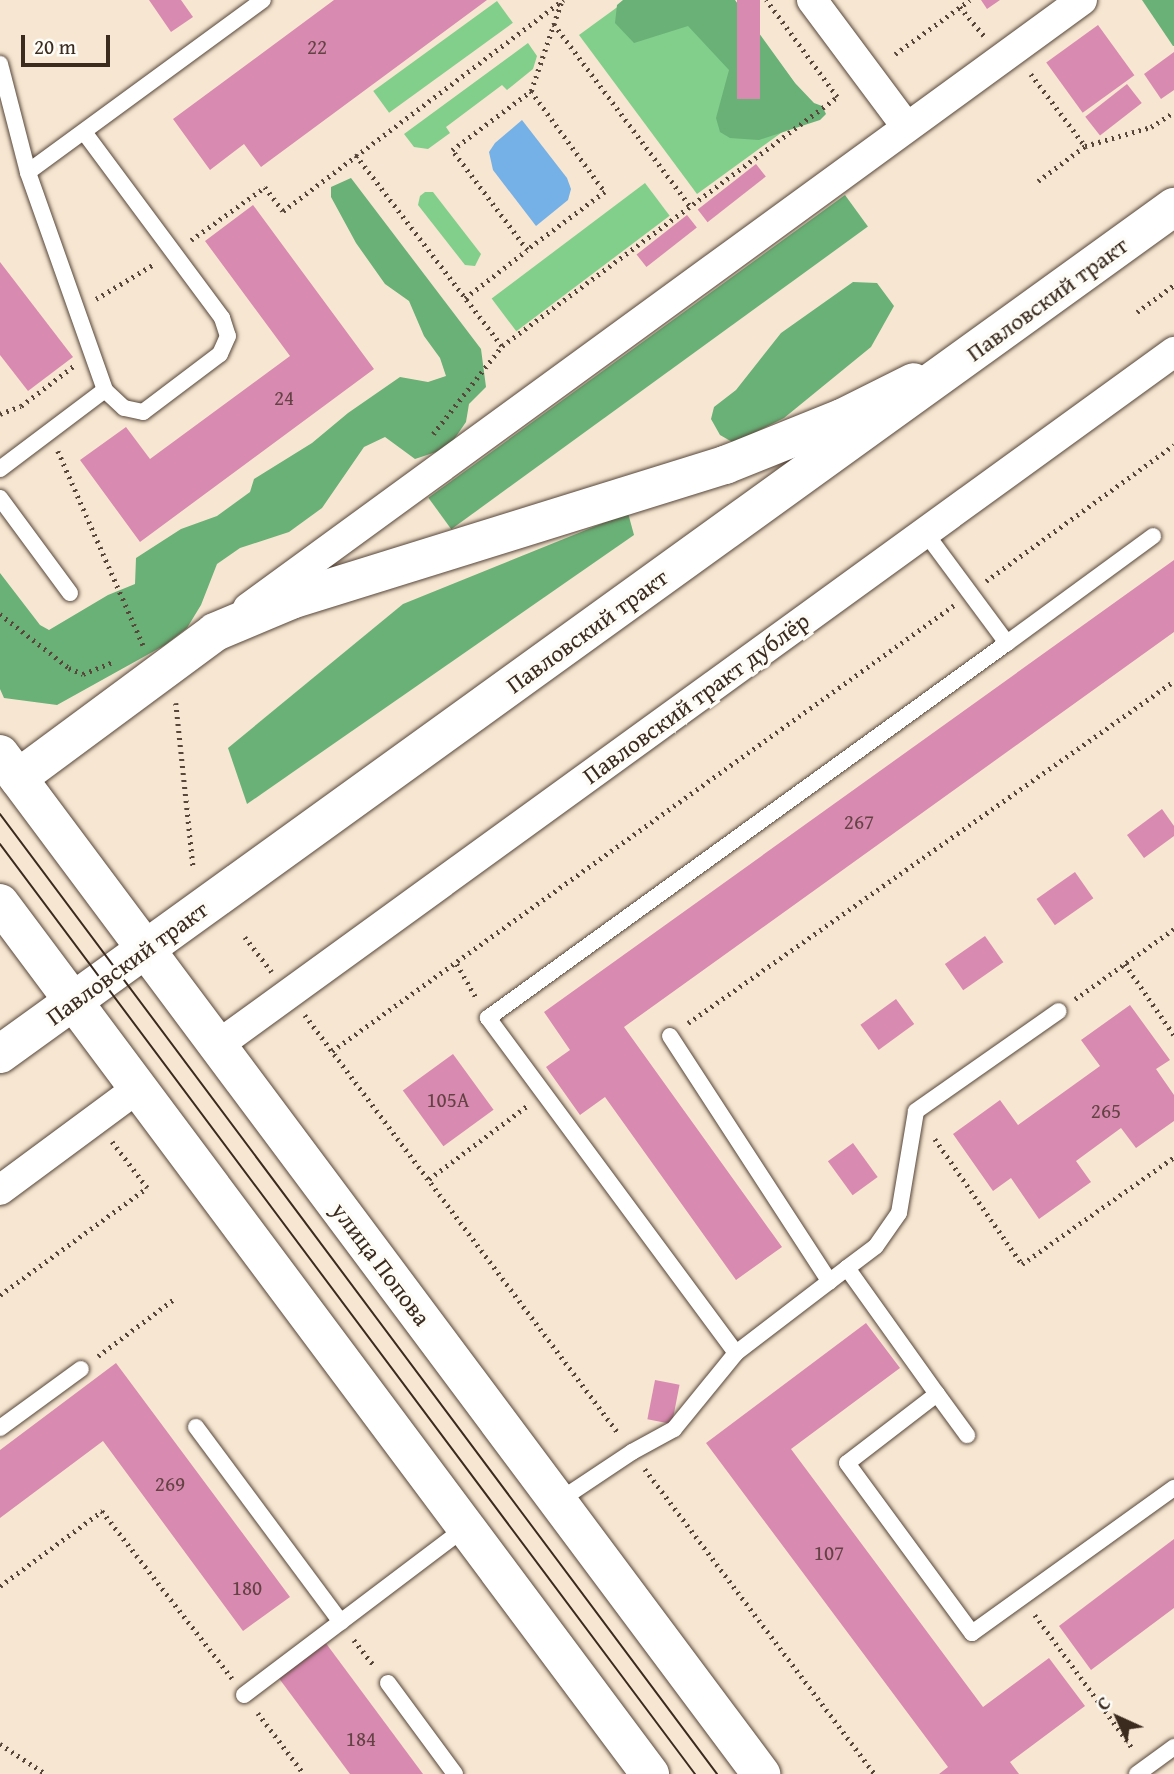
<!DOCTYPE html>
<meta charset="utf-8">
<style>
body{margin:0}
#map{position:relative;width:1174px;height:1774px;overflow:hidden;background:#f7e7d2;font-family:"Gentium Book Plus",serif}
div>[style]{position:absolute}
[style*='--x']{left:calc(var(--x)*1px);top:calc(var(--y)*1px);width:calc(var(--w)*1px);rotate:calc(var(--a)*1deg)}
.green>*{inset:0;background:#82ce8b;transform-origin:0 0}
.forest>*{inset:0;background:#69b177;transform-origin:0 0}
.water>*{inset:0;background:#75b0e6}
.building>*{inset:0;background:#d98ab1;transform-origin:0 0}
.path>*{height:4.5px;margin-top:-2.25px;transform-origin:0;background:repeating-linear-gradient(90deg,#574639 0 2px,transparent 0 7px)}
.roads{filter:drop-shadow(0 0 2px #574639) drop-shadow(0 0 2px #574639)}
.service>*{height:16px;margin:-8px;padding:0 8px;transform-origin:8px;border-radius:8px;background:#fff}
.minor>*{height:30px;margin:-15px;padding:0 15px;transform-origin:15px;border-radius:15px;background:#fff}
.secondary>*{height:38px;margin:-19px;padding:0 19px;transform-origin:19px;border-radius:19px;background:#fff}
.primary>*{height:38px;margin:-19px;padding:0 19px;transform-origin:19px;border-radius:19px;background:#fff}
.tram>*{height:2px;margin:-1px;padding:0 1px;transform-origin:1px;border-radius:1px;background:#3b2a1e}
span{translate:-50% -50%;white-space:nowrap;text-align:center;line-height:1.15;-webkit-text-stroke:7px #fdfcf7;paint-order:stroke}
.number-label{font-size:21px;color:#624243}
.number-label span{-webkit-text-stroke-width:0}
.street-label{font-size:24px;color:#3b2a1e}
.north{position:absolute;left:1083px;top:1683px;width:70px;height:70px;-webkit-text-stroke:5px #fdfcf7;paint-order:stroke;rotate:315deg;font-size:19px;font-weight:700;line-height:28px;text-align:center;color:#3b2a1e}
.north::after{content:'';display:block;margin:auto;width:24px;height:32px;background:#3b2a1e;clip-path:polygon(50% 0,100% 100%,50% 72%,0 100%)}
.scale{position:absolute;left:21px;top:35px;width:89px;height:32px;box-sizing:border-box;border:4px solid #3b2a1e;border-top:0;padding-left:9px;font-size:21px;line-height:24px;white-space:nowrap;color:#3b2a1e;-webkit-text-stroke:5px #fdfcf7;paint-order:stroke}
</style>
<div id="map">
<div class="green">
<div style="clip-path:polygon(627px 0,733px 0,814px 109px,697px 194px,579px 35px)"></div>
<div style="left:497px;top:1px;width:27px;height:153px;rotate:54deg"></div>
<div style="clip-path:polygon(528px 43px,537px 56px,533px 69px,507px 90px,502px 85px,446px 127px,450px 133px,428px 149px,414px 147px,404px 134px)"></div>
<div style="left:645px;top:183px;width:41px;height:192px;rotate:53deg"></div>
<div style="clip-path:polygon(425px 192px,433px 192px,481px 254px,475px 266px,465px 265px,418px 205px,420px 196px)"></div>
</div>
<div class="forest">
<div style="clip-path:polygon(623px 0,735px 0,795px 83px,814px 103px,822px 106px,826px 114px,820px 120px,759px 140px,730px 138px,720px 132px,716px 118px,729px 70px,688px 26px,634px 43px,615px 23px,617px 5px)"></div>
<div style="clip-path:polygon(1142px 0,1174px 0,1174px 46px,1173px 46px)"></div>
<div style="clip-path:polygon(351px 178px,481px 349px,486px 387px,469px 404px,466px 422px,448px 448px,415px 459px,385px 437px,364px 447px,322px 508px,289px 532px,240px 548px,217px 564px,201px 605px,187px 628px,165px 645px,57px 705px,4px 698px,0 689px,0 573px,40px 625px,49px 630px,108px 595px,135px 584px,136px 558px,181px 529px,217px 516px,250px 492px,254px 479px,312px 443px,348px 413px,400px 377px,428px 382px,446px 376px,440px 358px,424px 336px,409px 301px,385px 284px,356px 243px,331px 197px,331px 187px)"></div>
<div style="left:845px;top:195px;width:39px;height:515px;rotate:54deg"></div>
<div style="clip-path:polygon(853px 282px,877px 283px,894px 306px,871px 347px,784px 418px,734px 443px,720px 435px,711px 419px,714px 407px,736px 390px,781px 333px)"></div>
<div style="clip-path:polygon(628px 513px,634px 535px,247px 804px,228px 748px,403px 604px)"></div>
</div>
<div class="water">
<div style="clip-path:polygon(522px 120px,567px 178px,571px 189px,568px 200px,536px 226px,493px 170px,489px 152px,495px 143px)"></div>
</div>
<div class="building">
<div style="clip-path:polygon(149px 0,181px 0,193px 17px,171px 32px)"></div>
<div style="clip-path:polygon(334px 0,487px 0,261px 167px,244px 144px,210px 170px,173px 119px)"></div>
<div style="left:737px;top:0;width:23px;height:99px"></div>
<div style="clip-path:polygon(981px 0,1000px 0,987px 9px)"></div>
<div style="left:1098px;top:25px;width:62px;height:64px;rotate:54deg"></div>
<div style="clip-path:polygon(1174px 52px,1174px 90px,1161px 99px,1144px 74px)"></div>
<div style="left:1127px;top:84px;width:24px;height:53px;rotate:52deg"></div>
<div style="left:756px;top:164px;width:16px;height:74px;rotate:52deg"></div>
<div style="clip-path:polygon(253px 205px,374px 369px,140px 542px,80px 460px,126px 427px,150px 459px,290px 356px,205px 241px)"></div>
<div style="left:687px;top:215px;width:16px;height:64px;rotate:52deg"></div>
<div style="clip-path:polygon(0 262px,73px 357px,28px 391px,0 355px)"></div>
<div style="clip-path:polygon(1174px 560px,1174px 632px,624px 1027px,782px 1247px,736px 1280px,605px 1097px,580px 1115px,546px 1067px,570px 1050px,544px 1012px)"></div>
<div style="clip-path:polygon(1162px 809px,1174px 826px,1174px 836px,1144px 858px,1127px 835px)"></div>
<div style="left:1075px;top:872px;width:32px;height:47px;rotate:55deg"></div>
<div style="left:985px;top:936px;width:32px;height:49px;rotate:55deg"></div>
<div style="left:896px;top:999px;width:31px;height:44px;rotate:54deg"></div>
<div style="clip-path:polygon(1130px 1005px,1170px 1060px,1156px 1069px,1174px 1095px,1174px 1121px,1136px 1148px,1121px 1128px,1076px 1161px,1091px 1182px,1039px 1219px,1011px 1178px,993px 1191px,953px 1134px,1000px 1100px,1018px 1125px,1100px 1066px,1081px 1040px)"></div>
<div style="left:453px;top:1054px;width:69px;height:62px;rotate:54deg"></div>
<div style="left:853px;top:1143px;width:42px;height:31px;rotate:54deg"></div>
<div style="clip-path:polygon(866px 1323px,900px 1368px,791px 1449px,983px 1707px,1049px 1658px,1085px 1706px,1010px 1762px,1019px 1774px,939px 1774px,948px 1767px,706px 1443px)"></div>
<div style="clip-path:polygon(116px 1363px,290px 1597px,243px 1631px,103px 1441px,0 1518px,0 1450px)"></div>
<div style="left:655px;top:1380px;width:25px;height:40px;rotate:11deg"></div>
<div style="clip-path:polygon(1174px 1539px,1174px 1608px,1091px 1670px,1059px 1626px)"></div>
<div style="clip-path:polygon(325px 1642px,423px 1774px,350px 1774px,278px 1677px)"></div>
</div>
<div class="path">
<div style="--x:960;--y:7;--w:38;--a:50"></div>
<div style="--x:554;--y:24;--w:227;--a:53.2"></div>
<div style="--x:895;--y:54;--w:92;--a:-35.8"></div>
<div style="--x:1031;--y:74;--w:90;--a:53.1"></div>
<div style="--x:531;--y:91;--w:125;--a:53.8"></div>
<div style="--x:605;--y:192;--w:97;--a:143.4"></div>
<div style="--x:527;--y:250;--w:125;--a:-126.9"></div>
<div style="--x:452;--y:150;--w:99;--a:-36.8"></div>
<div style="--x:531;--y:91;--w:93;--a:-71.2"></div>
<div style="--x:356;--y:155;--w:240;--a:52.6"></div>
<div style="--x:1038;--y:181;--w:59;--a:-36.7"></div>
<div style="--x:1085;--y:146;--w:69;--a:-16.1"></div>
<div style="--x:1151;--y:127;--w:27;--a:-33"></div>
<div style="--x:191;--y:240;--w:91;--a:-35.6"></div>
<div style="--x:265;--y:187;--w:30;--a:53"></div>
<div style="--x:283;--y:211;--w:351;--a:-37"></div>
<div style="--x:465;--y:298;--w:78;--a:-37.7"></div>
<div style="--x:96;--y:299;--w:68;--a:-31.1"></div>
<div style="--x:1137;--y:312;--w:46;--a:-36.1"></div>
<div style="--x:0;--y:414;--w:22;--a:-21"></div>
<div style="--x:21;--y:406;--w:68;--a:-37.2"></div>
<div style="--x:433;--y:434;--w:112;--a:-51.9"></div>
<div style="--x:502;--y:346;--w:417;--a:-36.6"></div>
<div style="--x:837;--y:97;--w:120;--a:-126.2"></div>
<div style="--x:58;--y:451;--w:212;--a:66.3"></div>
<div style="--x:986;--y:581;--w:232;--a:-35.9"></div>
<div style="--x:0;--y:614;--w:88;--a:38"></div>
<div style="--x:69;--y:668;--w:15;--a:23"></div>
<div style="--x:83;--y:674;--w:32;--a:-22"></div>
<div style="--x:176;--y:703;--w:164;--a:84"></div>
<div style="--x:245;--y:937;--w:44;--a:52.4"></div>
<div style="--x:457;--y:964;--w:40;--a:60.3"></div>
<div style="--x:1125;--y:964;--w:86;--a:55.4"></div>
<div style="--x:1075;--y:999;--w:121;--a:-35.3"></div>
<div style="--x:305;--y:1015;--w:524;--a:53.15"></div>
<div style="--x:688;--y:1023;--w:594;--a:-35.13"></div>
<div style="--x:332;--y:1051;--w:765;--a:-35.64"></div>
<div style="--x:935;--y:1139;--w:152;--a:55.2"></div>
<div style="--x:1022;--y:1264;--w:186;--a:-35.1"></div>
<div style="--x:429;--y:1179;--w:122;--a:-36.7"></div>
<div style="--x:0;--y:1295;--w:182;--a:-36.1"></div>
<div style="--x:147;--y:1188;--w:58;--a:-127.3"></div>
<div style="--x:98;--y:1356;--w:95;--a:-36.9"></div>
<div style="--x:645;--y:1469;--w:382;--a:53"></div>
<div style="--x:0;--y:1586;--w:127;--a:-36.3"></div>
<div style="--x:102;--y:1511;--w:212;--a:52.1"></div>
<div style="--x:1035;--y:1615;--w:166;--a:53.8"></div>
<div style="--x:354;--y:1640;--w:33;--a:52"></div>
<div style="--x:258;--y:1713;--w:76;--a:53"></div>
<div style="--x:0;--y:1744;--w:55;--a:33.1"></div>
</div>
<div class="roads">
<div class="service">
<div style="--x:0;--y:64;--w:112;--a:75.5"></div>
<div style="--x:84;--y:132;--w:232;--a:53.4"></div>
<div style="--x:222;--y:318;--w:19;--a:72"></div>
<div style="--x:228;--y:336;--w:20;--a:114"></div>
<div style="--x:220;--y:354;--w:96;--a:143"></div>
<div style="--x:143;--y:412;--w:19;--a:-168"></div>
<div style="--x:124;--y:408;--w:26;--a:-137"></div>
<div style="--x:105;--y:390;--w:231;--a:-109.5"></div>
<div style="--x:28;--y:172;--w:291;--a:-36.2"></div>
<div style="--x:0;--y:469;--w:131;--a:-37"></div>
<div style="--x:0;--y:498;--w:118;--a:53.6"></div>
<div style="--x:1007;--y:643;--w:181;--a:-36.2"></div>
<div style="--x:670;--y:1036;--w:293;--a:57"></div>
<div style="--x:847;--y:1268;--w:36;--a:-37"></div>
<div style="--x:876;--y:1246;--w:40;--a:-55.1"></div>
<div style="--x:899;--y:1213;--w:103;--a:-80.5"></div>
<div style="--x:916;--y:1111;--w:174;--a:-35"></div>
<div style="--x:736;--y:1353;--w:417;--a:-126.5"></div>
<div style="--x:488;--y:1018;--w:640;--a:-35.85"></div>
<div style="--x:1007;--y:643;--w:138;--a:-126.5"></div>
<div style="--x:937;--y:1394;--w:51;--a:53.8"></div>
<div style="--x:196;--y:1427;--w:243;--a:53.4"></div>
<div style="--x:0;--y:1428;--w:100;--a:-36.1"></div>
<div style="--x:557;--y:1502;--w:90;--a:-33.7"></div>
<div style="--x:632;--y:1452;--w:48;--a:-28.7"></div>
<div style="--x:674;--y:1429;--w:98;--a:-50.8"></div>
<div style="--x:736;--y:1353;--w:140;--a:-37.4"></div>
<div style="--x:847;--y:1268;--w:155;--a:54.5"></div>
<div style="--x:937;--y:1394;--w:113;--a:142.5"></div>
<div style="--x:847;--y:1463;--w:211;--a:53.7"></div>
<div style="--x:972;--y:1633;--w:249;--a:-35.7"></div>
<div style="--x:388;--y:1683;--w:113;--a:53.6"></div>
<div style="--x:244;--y:1695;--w:278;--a:-37.1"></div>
<div style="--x:1137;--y:1774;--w:46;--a:-36.1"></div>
</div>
<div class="minor">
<div style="--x:812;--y:0;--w:157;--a:53.3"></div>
<div style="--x:248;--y:608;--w:1032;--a:-36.09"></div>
<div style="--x:218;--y:1045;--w:1181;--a:-35.94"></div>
<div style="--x:0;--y:1190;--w:172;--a:-36.5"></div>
</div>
<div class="secondary">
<div style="--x:0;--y:754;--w:1273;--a:53.27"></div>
<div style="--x:18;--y:778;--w:245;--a:-36.5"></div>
<div style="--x:215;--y:632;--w:82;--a:-22.8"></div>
<div style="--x:291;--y:600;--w:455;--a:-17.3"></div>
<div style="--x:725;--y:465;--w:126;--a:-21.9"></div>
<div style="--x:842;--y:418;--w:80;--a:-26.6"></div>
<div style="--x:0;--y:903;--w:1087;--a:53.27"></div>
</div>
<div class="primary">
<div style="--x:0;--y:1054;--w:1448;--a:-35.81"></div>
</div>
</div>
<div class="tram">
<div style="--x:0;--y:814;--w:1198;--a:53.24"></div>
<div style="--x:0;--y:844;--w:1161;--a:53.23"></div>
</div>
<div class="number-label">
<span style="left:317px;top:47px">22</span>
<span style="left:284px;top:398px">24</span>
<span style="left:859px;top:822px">267</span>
<span style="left:448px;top:1100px">105А</span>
<span style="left:1106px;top:1111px">265</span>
<span style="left:170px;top:1484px">269</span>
<span style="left:829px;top:1553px">107</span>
<span style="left:247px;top:1588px">180</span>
<span style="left:361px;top:1739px">184</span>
</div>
<div class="street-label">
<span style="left:1047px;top:299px;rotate:-36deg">Павловский тракт</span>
<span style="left:587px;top:631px;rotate:-36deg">Павловский тракт</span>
<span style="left:696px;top:698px;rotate:-36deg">Павловский тракт дублёр</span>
<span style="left:127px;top:963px;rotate:-36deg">Павловский тракт</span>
<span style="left:381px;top:1264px;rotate:53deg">улица Попова</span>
</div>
<div class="north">С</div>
<div class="scale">20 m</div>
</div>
